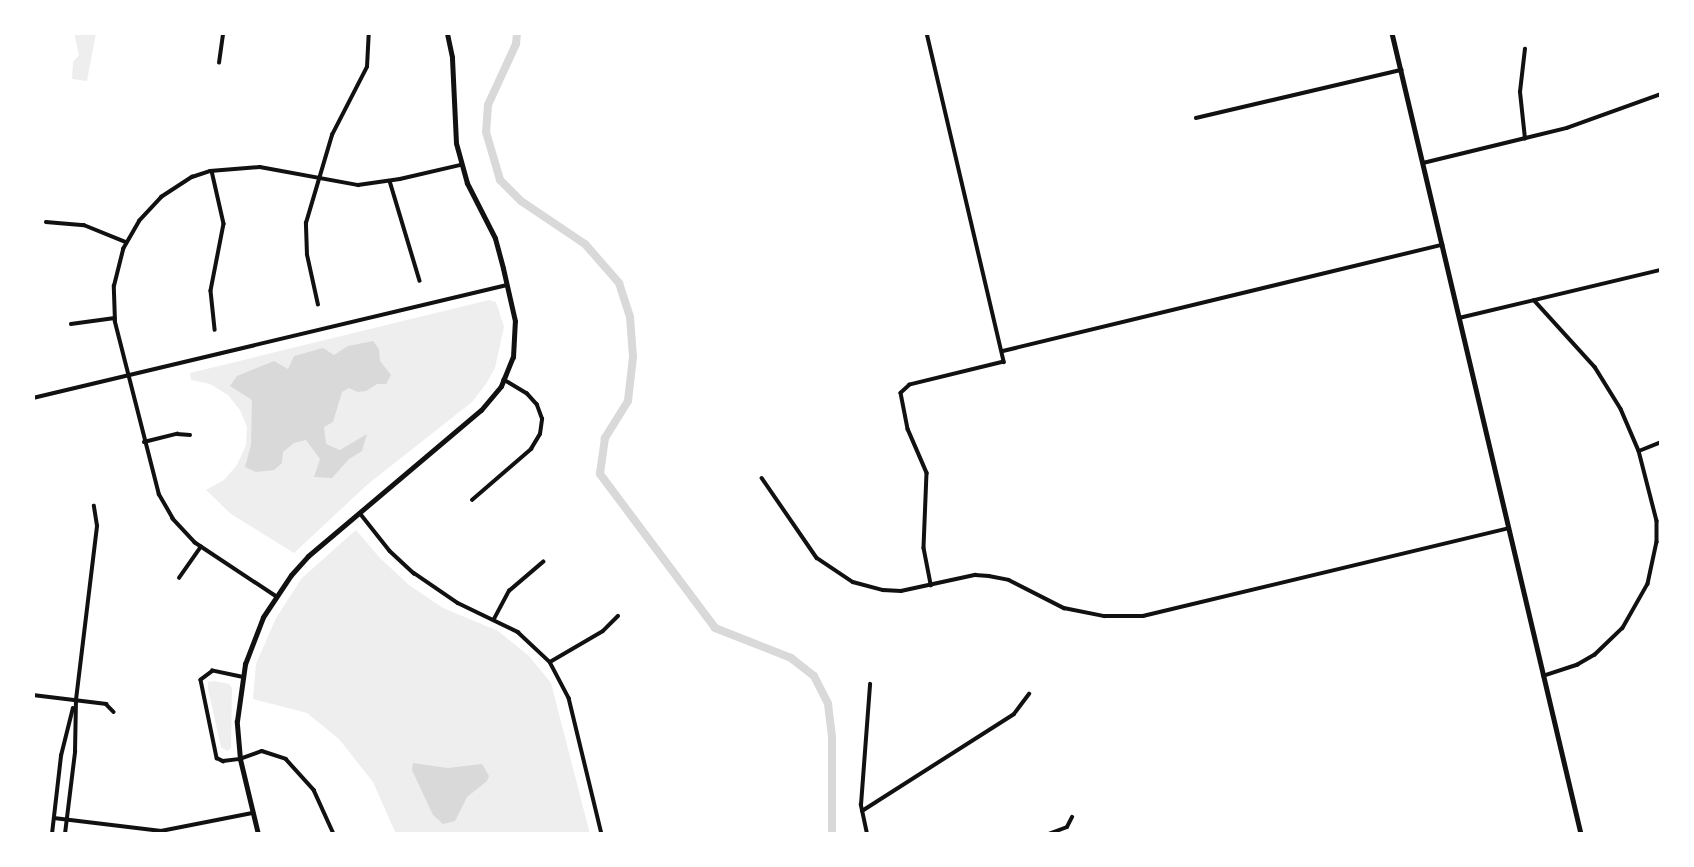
<!DOCTYPE html>
<style>
body{margin:0}
#map{position:relative;width:1694px;height:867px;overflow:hidden;background:#fff;font-family:Rubik,sans-serif}
div>[style]{position:absolute}
[style*='--x']{left:calc(var(--x)*1px);top:calc(var(--y)*1px);width:calc(var(--w)*1px);rotate:calc(var(--a)*1deg)}
.green>*{inset:0;background:#eee}
.water>*{inset:0;background:#d9d9d9}
.canal>*{height:8px;margin:-4px;padding:0 4px;transform-origin:4px;border-radius:4px;background:#d9d9d9}
.minor>*{height:3.5px;margin:-1.75px;padding:0 1.75px;transform-origin:1.75px;border-radius:1.75px;background:#111}
.tertiary>*{height:4.5px;margin:-2.25px;padding:0 2.25px;transform-origin:2.25px;border-radius:2.25px;background:#111}
.secondary>*{height:5px;margin:-2.5px;padding:0 2.5px;transform-origin:2.5px;border-radius:2.5px;background:#111}
span{translate:-50% -50%;white-space:nowrap;text-align:center;line-height:1.15;-webkit-text-stroke:7px #fff;paint-order:stroke}
.frame{position:absolute;inset:0;border:35px solid #fff;pointer-events:none}
</style>
<div id="map">
<div class="green">
<div style="clip-path:polygon(74px 33px,96px 33px,87px 81px,72px 79px,73px 62px,79px 55px)"></div>
<div style="clip-path:polygon(489px 300px,496px 302px,504px 327px,495px 368px,486px 384px,472px 402px,368px 484px,294px 553px,231px 514px,206px 490px,224px 480px,237px 465px,246px 445px,247px 427px,240px 410px,228px 395px,210px 384px,191px 380px,190px 373px)"></div>
<div style="clip-path:polygon(356px 530px,380px 558px,409px 585px,443px 608px,498px 631px,529px 656px,551px 683px,590px 834px,396px 834px,373px 782px,339px 739px,307px 713px,253px 699px,256px 664px,276px 618px,302px 578px)"></div>
<div style="clip-path:polygon(214px 681px,229px 684px,232px 688px,231px 748px,227px 751px,221px 747px,208px 689px,208px 682px)"></div>
</div>
<div class="water">
<div style="clip-path:polygon(373px 341px,379px 349px,380px 361px,391px 375px,386px 384px,377px 384px,366px 391px,358px 392px,349px 388px,342px 392px,333px 422px,324px 427px,326px 444px,340px 450px,367px 434px,362px 451px,349px 459px,332px 478px,314px 477px,320px 459px,306px 440px,294px 443px,283px 452px,282px 463px,274px 470px,256px 472px,245px 467px,251px 445px,252px 400px,230px 386px,237px 376px,274px 361px,288px 369px,294px 356px,323px 348px,334px 355px,348px 346px)"></div>
<div style="clip-path:polygon(413px 763px,448px 768px,482px 764px,489px 776px,487px 781px,467px 797px,455px 821px,443px 824px,433px 815px,412px 770px)"></div>
</div>
<div class="canal">
<div style="--x:517;--y:33;--w:11;--a:95"></div>
<div style="--x:516;--y:44;--w:67;--a:114.7"></div>
<div style="--x:488;--y:105;--w:27;--a:94"></div>
<div style="--x:486;--y:132;--w:50;--a:73.7"></div>
<div style="--x:500;--y:180;--w:30;--a:45"></div>
<div style="--x:521;--y:201;--w:77;--a:33.9"></div>
<div style="--x:585;--y:244;--w:52;--a:48.9"></div>
<div style="--x:619;--y:283;--w:36;--a:72"></div>
<div style="--x:630;--y:317;--w:40;--a:85.7"></div>
<div style="--x:633;--y:357;--w:44;--a:96.5"></div>
<div style="--x:628;--y:401;--w:44;--a:121.9"></div>
<div style="--x:605;--y:438;--w:36;--a:98"></div>
<div style="--x:600;--y:474;--w:192;--a:53.2"></div>
<div style="--x:715;--y:628;--w:82;--a:21.5"></div>
<div style="--x:791;--y:658;--w:29;--a:38"></div>
<div style="--x:814;--y:676;--w:31;--a:63"></div>
<div style="--x:828;--y:704;--w:34;--a:83"></div>
<div style="--x:832;--y:738;--w:96;--a:90"></div>
</div>
<div class="minor">
<div style="--x:927;--y:33;--w:338;--a:76.8"></div>
<div style="--x:1004;--y:362;--w:97;--a:166.3"></div>
<div style="--x:910;--y:385;--w:12;--a:138"></div>
<div style="--x:901;--y:393;--w:37;--a:79"></div>
<div style="--x:908;--y:429;--w:48;--a:66.6"></div>
<div style="--x:927;--y:473;--w:75;--a:92.3"></div>
<div style="--x:924;--y:548;--w:38;--a:79"></div>
<div style="--x:219;--y:63;--w:30;--a:-82"></div>
<div style="--x:1196;--y:118;--w:211;--a:-13.2"></div>
<div style="--x:1525;--y:139;--w:47;--a:-96.1"></div>
<div style="--x:1520;--y:92;--w:43;--a:-83.4"></div>
<div style="--x:1423;--y:163;--w:148;--a:-13.7"></div>
<div style="--x:1567;--y:128;--w:100;--a:-19.9"></div>
<div style="--x:212;--y:171;--w:54;--a:77.2"></div>
<div style="--x:224;--y:224;--w:68;--a:101"></div>
<div style="--x:211;--y:291;--w:39;--a:84"></div>
<div style="--x:390;--y:181;--w:104;--a:73.3"></div>
<div style="--x:46;--y:222;--w:38;--a:5"></div>
<div style="--x:84;--y:225;--w:45;--a:22"></div>
<div style="--x:1534;--y:300;--w:91;--a:47.7"></div>
<div style="--x:1595;--y:367;--w:49;--a:58.2"></div>
<div style="--x:1621;--y:409;--w:46;--a:66.8"></div>
<div style="--x:1639;--y:451;--w:72;--a:75.6"></div>
<div style="--x:1657;--y:521;--w:21;--a:90"></div>
<div style="--x:1657;--y:542;--w:43;--a:102.1"></div>
<div style="--x:1648;--y:584;--w:51;--a:119.6"></div>
<div style="--x:1623;--y:628;--w:39;--a:136"></div>
<div style="--x:1595;--y:655;--w:20;--a:150"></div>
<div style="--x:1578;--y:665;--w:36;--a:162"></div>
<div style="--x:318;--y:305;--w:51;--a:-102.4"></div>
<div style="--x:307;--y:255;--w:32;--a:-92"></div>
<div style="--x:306;--y:223;--w:92;--a:-73.5"></div>
<div style="--x:332;--y:135;--w:76;--a:-62.8"></div>
<div style="--x:367;--y:67;--w:34;--a:-87"></div>
<div style="--x:1459;--y:318;--w:208;--a:-13.4"></div>
<div style="--x:71;--y:324;--w:44;--a:-7.8"></div>
<div style="--x:1003;--y:351;--w:452;--a:-13.6"></div>
<div style="--x:33;--y:398;--w:487;--a:-13.4"></div>
<div style="--x:144;--y:442;--w:34;--a:-14"></div>
<div style="--x:177;--y:434;--w:13;--a:4"></div>
<div style="--x:1639;--y:451;--w:24;--a:-22"></div>
<div style="--x:762;--y:478;--w:97;--a:55.5"></div>
<div style="--x:817;--y:558;--w:43;--a:33.7"></div>
<div style="--x:853;--y:582;--w:31;--a:15"></div>
<div style="--x:883;--y:590;--w:18;--a:3"></div>
<div style="--x:901;--y:591;--w:76;--a:-12.2"></div>
<div style="--x:975;--y:575;--w:14;--a:4"></div>
<div style="--x:989;--y:576;--w:20;--a:11"></div>
<div style="--x:1009;--y:580;--w:62;--a:27"></div>
<div style="--x:1064;--y:608;--w:41;--a:11.3"></div>
<div style="--x:1104;--y:616;--w:39;--a:0"></div>
<div style="--x:1143;--y:616;--w:376;--a:-13.5"></div>
<div style="--x:472;--y:500;--w:78;--a:-40.8"></div>
<div style="--x:531;--y:449;--w:17;--a:-59"></div>
<div style="--x:540;--y:434;--w:15;--a:-82"></div>
<div style="--x:542;--y:419;--w:15;--a:-110"></div>
<div style="--x:537;--y:405;--w:15;--a:-132"></div>
<div style="--x:527;--y:394;--w:27;--a:-149"></div>
<div style="--x:360;--y:513;--w:48;--a:51.7"></div>
<div style="--x:390;--y:551;--w:33;--a:43"></div>
<div style="--x:414;--y:573;--w:53;--a:34.3"></div>
<div style="--x:458;--y:603;--w:67;--a:25.8"></div>
<div style="--x:518;--y:632;--w:44;--a:43.2"></div>
<div style="--x:550;--y:662;--w:41;--a:62.2"></div>
<div style="--x:569;--y:698;--w:140;--a:76.4"></div>
<div style="--x:179;--y:578;--w:38;--a:-55"></div>
<div style="--x:275;--y:596;--w:96;--a:-146.5"></div>
<div style="--x:195;--y:543;--w:33;--a:-133"></div>
<div style="--x:173;--y:519;--w:28;--a:-120"></div>
<div style="--x:159;--y:495;--w:179;--a:-104.3"></div>
<div style="--x:115;--y:322;--w:36;--a:-92"></div>
<div style="--x:114;--y:286;--w:38;--a:-76"></div>
<div style="--x:123;--y:249;--w:32;--a:-60"></div>
<div style="--x:139;--y:221;--w:33;--a:-47"></div>
<div style="--x:161;--y:197;--w:37;--a:-33"></div>
<div style="--x:192;--y:177;--w:19;--a:-18"></div>
<div style="--x:210;--y:171;--w:50;--a:-4.6"></div>
<div style="--x:260;--y:167;--w:100;--a:10.4"></div>
<div style="--x:358;--y:185;--w:42;--a:-8.1"></div>
<div style="--x:400;--y:179;--w:62;--a:-13.1"></div>
<div style="--x:494;--y:619;--w:32;--a:-62"></div>
<div style="--x:509;--y:591;--w:45;--a:-40.5"></div>
<div style="--x:550;--y:662;--w:61;--a:-30.3"></div>
<div style="--x:603;--y:631;--w:21;--a:-45"></div>
<div style="--x:241;--y:677;--w:29;--a:-168"></div>
<div style="--x:213;--y:671;--w:15;--a:143"></div>
<div style="--x:201;--y:680;--w:80;--a:78.4"></div>
<div style="--x:217;--y:758;--w:7;--a:27"></div>
<div style="--x:223;--y:761;--w:17;--a:-7"></div>
<div style="--x:240;--y:759;--w:23;--a:-20"></div>
<div style="--x:262;--y:751;--w:25;--a:18"></div>
<div style="--x:286;--y:759;--w:42;--a:47.9"></div>
<div style="--x:314;--y:790;--w:48;--a:65.6"></div>
<div style="--x:33;--y:695;--w:74;--a:7"></div>
<div style="--x:106;--y:704;--w:11;--a:45"></div>
<div style="--x:862;--y:811;--w:180;--a:-32.5"></div>
<div style="--x:1014;--y:714;--w:25;--a:-53"></div>
<div style="--x:54;--y:818;--w:108;--a:6.9"></div>
<div style="--x:161;--y:831;--w:94;--a:-11.1"></div>
<div style="--x:52;--y:834;--w:79;--a:-83.4"></div>
<div style="--x:61;--y:756;--w:49;--a:-76"></div>
<div style="--x:65;--y:834;--w:83;--a:-83"></div>
<div style="--x:75;--y:752;--w:52;--a:-88.9"></div>
<div style="--x:76;--y:700;--w:175;--a:-83.1"></div>
<div style="--x:97;--y:526;--w:20;--a:-99"></div>
<div style="--x:867;--y:834;--w:30;--a:-102"></div>
<div style="--x:861;--y:805;--w:121;--a:-85.7"></div>
<div style="--x:1049;--y:834;--w:19;--a:-21"></div>
<div style="--x:1067;--y:827;--w:11;--a:-63"></div>
</div>
<div class="tertiary">
<div style="--x:1392;--y:33;--w:823;--a:76.72"></div>
</div>
<div class="secondary">
<div style="--x:258;--y:834;--w:77;--a:-103.5"></div>
<div style="--x:240;--y:759;--w:38;--a:-95"></div>
<div style="--x:237;--y:721;--w:58;--a:-82"></div>
<div style="--x:245;--y:664;--w:50;--a:-69"></div>
<div style="--x:263;--y:617;--w:50;--a:-56.3"></div>
<div style="--x:291;--y:575;--w:25;--a:-48"></div>
<div style="--x:308;--y:556;--w:226;--a:-40.2"></div>
<div style="--x:481;--y:410;--w:31;--a:-50"></div>
<div style="--x:501;--y:386;--w:31;--a:-68"></div>
<div style="--x:513;--y:357;--w:36;--a:-87"></div>
<div style="--x:515;--y:321;--w:54;--a:-102.8"></div>
<div style="--x:503;--y:268;--w:31;--a:-105"></div>
<div style="--x:495;--y:238;--w:62;--a:-117"></div>
<div style="--x:467;--y:183;--w:41;--a:-105.4"></div>
<div style="--x:456;--y:143;--w:86;--a:-92.7"></div>
<div style="--x:452;--y:57;--w:25;--a:-102"></div>
</div>
<div class="frame"></div>
</div>
